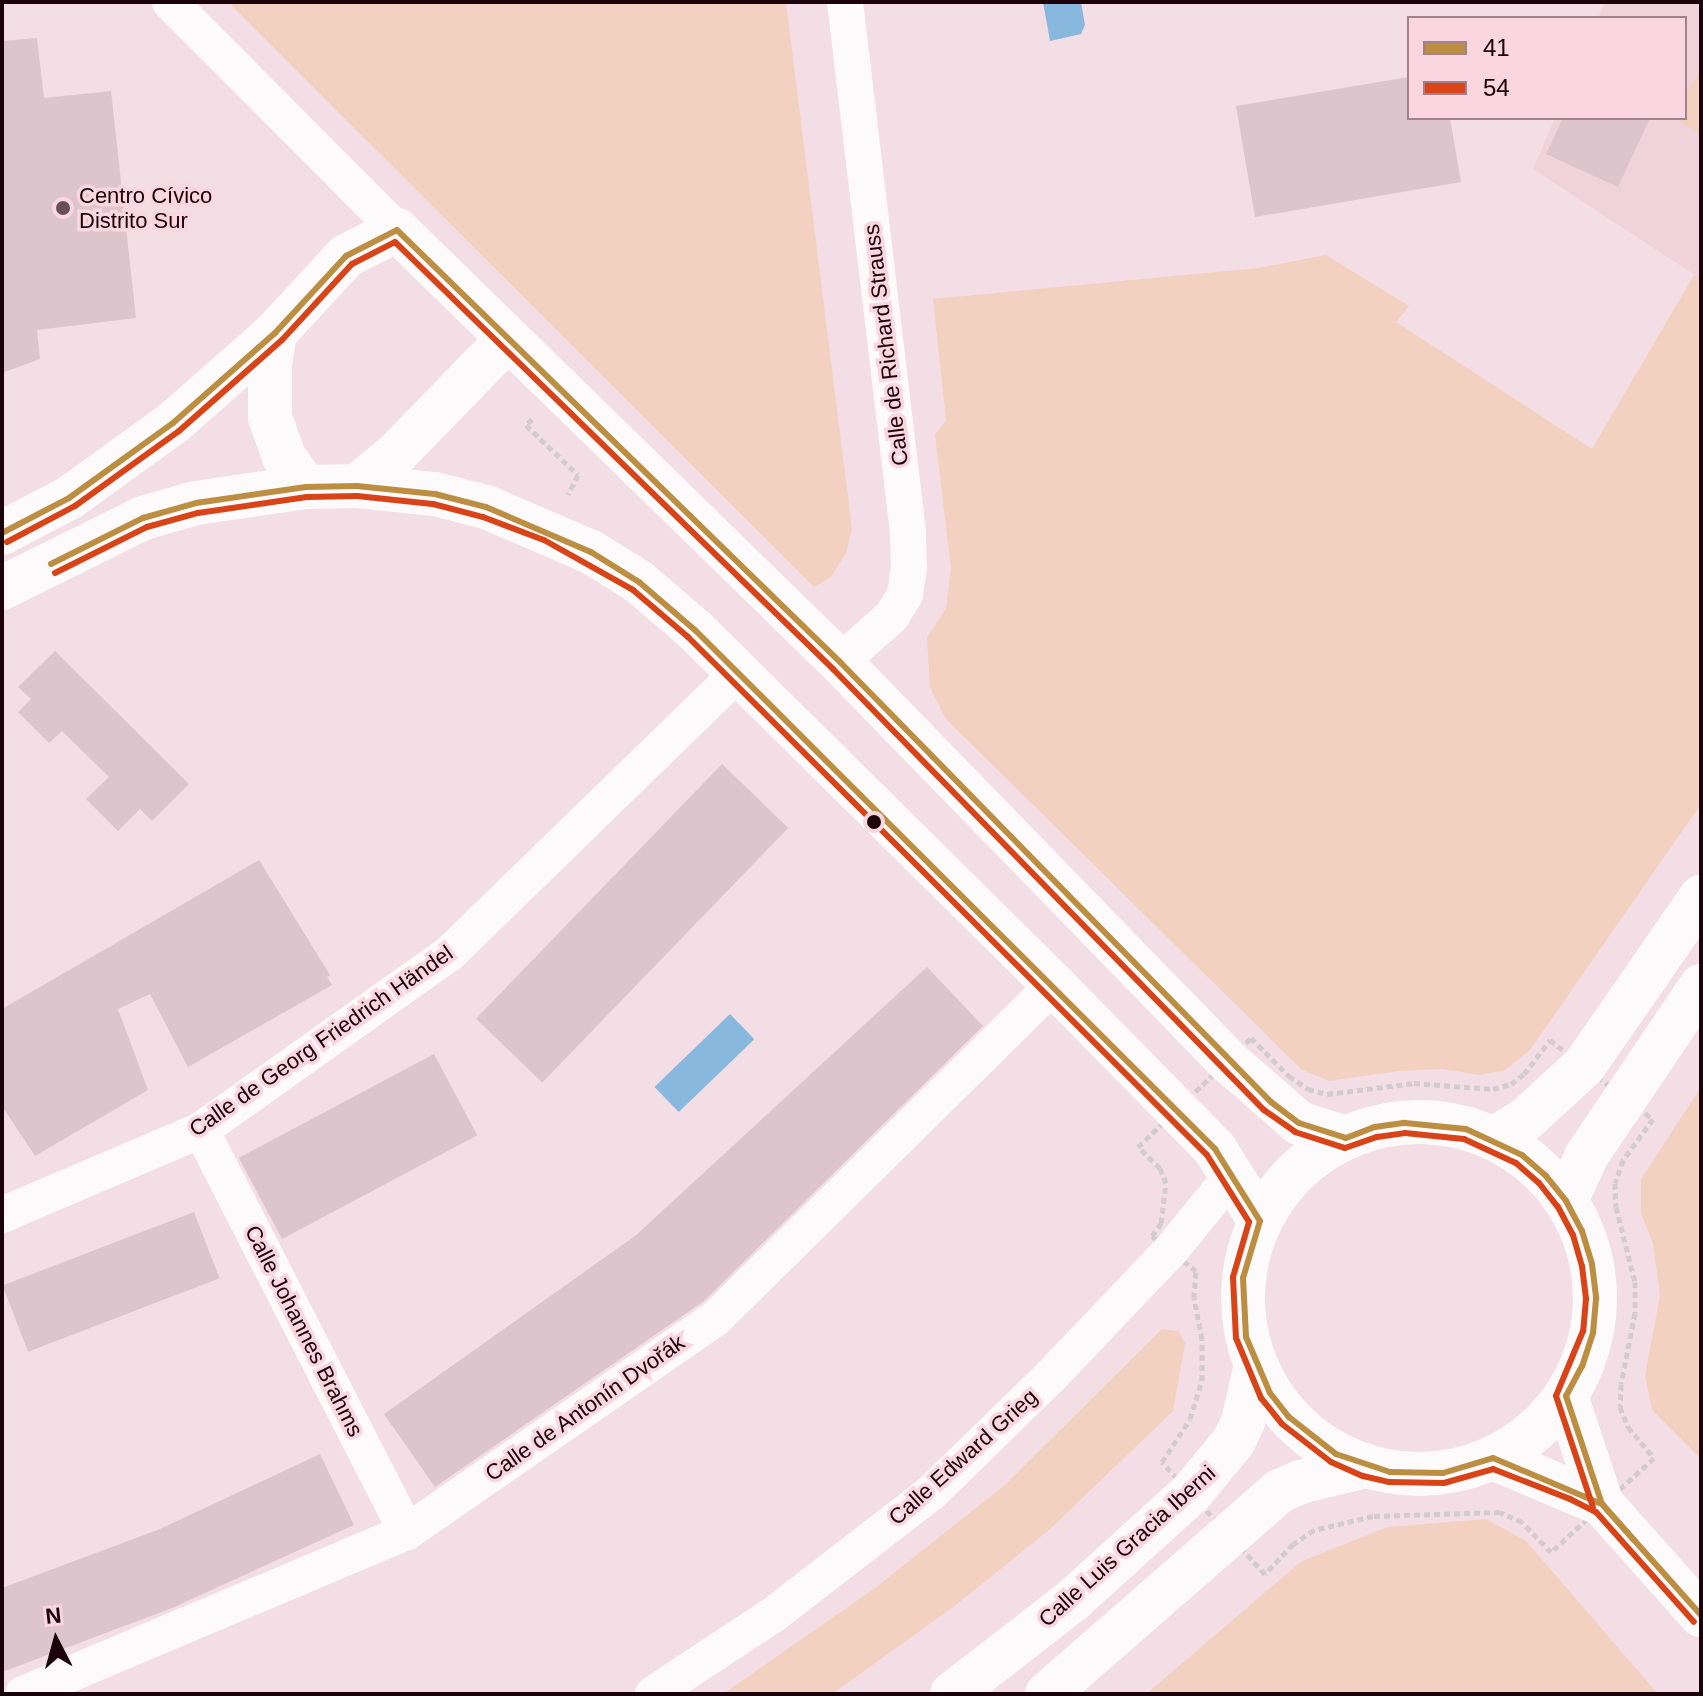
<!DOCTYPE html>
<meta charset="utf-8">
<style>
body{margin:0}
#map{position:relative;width:1703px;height:1696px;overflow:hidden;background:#f2dee4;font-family:Arial,sans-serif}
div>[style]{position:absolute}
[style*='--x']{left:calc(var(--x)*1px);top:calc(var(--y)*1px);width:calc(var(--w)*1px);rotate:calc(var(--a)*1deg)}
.built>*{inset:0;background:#f0d2da}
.green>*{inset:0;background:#f3d1c0}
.water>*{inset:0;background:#88b8de;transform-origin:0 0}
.building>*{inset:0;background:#dcc5cc;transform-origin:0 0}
.path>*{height:5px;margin-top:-2.5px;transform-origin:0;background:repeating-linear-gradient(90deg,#d3ccce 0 6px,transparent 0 10px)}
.minor>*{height:36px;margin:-18px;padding:0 18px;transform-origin:18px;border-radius:18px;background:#fdfafb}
.tertiary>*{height:44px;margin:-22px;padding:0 22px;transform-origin:22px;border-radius:22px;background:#fdfafb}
.secondary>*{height:44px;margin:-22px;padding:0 22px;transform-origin:22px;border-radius:22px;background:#fdfafb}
.secondary>.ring{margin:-22px;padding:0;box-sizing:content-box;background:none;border:44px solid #fdfafb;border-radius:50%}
.bus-1>*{height:6px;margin:-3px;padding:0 3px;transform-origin:3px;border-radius:3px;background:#bc8e41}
.bus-2>*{height:6px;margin:-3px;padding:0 3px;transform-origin:3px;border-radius:3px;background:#d94318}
.dots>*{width:22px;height:22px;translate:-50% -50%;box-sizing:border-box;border:4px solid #fad6e0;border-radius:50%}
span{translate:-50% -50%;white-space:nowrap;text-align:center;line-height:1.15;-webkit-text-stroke:7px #fad6e0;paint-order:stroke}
.poi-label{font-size:22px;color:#1b020b}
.left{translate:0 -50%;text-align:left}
.street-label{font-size:22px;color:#1b020b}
.frame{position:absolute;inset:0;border:4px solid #1b020b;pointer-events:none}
.legend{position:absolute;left:1407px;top:16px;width:280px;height:104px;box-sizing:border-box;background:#fad6e0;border:2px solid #a1818b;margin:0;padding:10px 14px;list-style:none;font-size:24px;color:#1b020b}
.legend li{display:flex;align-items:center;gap:16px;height:40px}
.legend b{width:40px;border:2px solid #a1818b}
.north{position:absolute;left:16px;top:1600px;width:80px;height:80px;-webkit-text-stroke:6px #fad6e0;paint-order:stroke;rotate:354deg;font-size:22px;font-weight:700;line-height:32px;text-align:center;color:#1b020b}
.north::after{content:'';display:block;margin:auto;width:28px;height:36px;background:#1b020b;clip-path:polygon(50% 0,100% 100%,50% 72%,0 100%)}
</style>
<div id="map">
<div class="built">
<div style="clip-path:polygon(1605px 2px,1701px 2px,1701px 279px,1533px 169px,1555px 118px,1685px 118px,1685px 18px,1598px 18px)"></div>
</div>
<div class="green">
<div style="clip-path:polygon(228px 2px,786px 2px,852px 529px,846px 553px,831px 577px,814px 587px)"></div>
<div style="clip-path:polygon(1701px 70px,1701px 135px,1675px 118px,1685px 118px,1685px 93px)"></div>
<div style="clip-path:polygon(1326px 255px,1409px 306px,1396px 322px,1592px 449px,1694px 275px,1701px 279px,1701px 804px,1530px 1050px,1505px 1070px,1479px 1075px,1443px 1069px,1398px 1071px,1330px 1081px,1302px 1070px,946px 719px,930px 687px,927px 638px,946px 608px,951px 568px,935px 435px,946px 420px,933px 299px,1258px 268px)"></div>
<div style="clip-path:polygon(1701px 1087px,1701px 1459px,1652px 1410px,1645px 1376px,1660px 1295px,1653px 1244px,1641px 1213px,1641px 1179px)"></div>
<div style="clip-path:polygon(1162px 1329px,1178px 1331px,1185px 1343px,1173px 1411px,1049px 1530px,952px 1608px,832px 1694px,723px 1694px,875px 1588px,1006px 1484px)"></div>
<div style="clip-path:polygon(1486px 1519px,1526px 1541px,1658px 1694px,1146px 1694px,1302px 1561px,1388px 1527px)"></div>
</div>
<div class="water">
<div style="clip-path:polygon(1043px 2px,1081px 2px,1085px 25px,1081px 34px,1050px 41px)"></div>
<div style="left:730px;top:1014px;width:35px;height:105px;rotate:46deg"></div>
</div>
<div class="building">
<div style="clip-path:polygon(37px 38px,44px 98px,111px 91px,136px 318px,37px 330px,40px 359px,2px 373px,2px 41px)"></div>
<div style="clip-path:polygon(1409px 77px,1409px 118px,1450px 118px,1461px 182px,1255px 217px,1236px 106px)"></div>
<div style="clip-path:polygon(1563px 118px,1650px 118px,1618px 187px,1546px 154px)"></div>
<div style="clip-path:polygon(55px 651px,189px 784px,152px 821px,140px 809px,118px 831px,86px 799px,109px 777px,62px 731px,49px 743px,18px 712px,31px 699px,18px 687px)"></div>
<div style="left:722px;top:764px;width:92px;height:354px;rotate:44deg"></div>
<div style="clip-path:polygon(259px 860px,330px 975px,327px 977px,332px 985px,188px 1067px,150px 994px,118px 1009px,148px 1090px,35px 1156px,2px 1106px,2px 1009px)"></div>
<div style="clip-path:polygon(927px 967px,983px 1026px,704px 1301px,435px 1487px,384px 1414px,635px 1236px)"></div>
<div style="left:434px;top:1054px;width:92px;height:221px;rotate:62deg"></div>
<div style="left:194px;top:1212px;width:71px;height:205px;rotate:69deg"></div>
<div style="clip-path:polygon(320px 1454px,354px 1525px,172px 1608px,2px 1672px,2px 1588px,160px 1529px)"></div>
</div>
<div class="path">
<div style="--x:532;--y:419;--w:8;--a:135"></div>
<div style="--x:526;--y:425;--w:72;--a:43.9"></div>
<div style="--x:578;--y:475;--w:22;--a:117"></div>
<div style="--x:1251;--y:1038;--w:54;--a:45"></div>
<div style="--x:1289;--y:1076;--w:23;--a:34"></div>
<div style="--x:1308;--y:1089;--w:20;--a:15"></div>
<div style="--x:1327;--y:1094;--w:88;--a:-7.2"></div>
<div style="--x:1414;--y:1083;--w:79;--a:4.3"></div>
<div style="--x:1493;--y:1089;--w:19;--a:-16"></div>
<div style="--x:1511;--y:1084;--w:16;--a:-38"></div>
<div style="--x:1524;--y:1074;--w:43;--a:-52.6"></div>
<div style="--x:1550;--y:1040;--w:130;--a:37.5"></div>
<div style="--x:1653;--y:1119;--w:51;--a:126.2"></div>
<div style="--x:1623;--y:1160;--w:24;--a:109"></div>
<div style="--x:1615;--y:1183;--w:24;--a:88"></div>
<div style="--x:1616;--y:1207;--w:77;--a:75.8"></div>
<div style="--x:1635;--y:1282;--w:31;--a:90"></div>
<div style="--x:1635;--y:1313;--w:72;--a:101.2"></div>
<div style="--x:1621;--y:1384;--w:23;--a:92"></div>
<div style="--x:1620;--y:1407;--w:22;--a:68"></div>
<div style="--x:1628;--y:1427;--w:40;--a:50"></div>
<div style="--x:1654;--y:1458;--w:139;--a:137.6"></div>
<div style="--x:1551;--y:1552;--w:42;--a:-134"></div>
<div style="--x:1522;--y:1522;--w:24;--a:-156"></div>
<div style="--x:1500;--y:1512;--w:127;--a:178.2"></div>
<div style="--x:1373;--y:1516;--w:61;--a:166.7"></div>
<div style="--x:1314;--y:1530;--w:25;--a:146"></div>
<div style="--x:1293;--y:1544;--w:41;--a:133"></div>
<div style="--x:1265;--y:1574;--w:152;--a:-132.6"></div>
<div style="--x:1162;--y:1462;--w:51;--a:-56.9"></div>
<div style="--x:1190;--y:1419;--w:41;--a:-72.9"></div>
<div style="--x:1202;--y:1380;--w:41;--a:-90"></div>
<div style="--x:1202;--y:1339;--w:42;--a:-101"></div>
<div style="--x:1194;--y:1298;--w:27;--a:-86"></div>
<div style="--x:1196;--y:1271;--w:56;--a:-141.5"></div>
<div style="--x:1152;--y:1236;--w:16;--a:-55"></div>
<div style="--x:1161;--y:1223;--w:40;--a:-82.9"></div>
<div style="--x:1166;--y:1183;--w:16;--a:-112"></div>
<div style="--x:1160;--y:1168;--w:30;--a:-136"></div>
<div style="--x:1138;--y:1147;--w:157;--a:-44"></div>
</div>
<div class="minor">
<div style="--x:170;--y:2;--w:322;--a:45.1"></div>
<div style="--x:840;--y:662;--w:68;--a:-41.4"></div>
<div style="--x:891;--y:617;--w:26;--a:-58"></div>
<div style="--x:905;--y:595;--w:27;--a:-82"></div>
<div style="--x:909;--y:568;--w:36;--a:-92"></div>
<div style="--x:908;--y:532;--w:534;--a:-96.78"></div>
<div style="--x:201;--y:1130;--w:452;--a:62.9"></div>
<div style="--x:2;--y:1215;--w:216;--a:-23.1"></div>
<div style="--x:201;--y:1130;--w:304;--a:-35.4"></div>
<div style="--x:449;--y:954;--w:403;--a:-44.2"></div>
<div style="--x:23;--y:1694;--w:417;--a:-22.9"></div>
<div style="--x:407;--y:1532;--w:377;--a:-34.7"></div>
<div style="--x:717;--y:1317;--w:473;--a:-44.6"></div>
<div style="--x:653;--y:1694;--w:144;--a:-33.4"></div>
<div style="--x:773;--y:1615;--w:200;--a:-37.7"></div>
<div style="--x:931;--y:1493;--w:168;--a:-44.3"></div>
<div style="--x:1051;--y:1376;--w:174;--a:-46.4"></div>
<div style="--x:1171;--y:1250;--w:98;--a:-50.8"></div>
</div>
<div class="tertiary">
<div style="--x:275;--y:333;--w:31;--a:99"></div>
<div style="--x:270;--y:364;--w:53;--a:90"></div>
<div style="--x:270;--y:417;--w:42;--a:70.7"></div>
<div style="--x:284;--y:457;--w:37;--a:54"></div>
<div style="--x:357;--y:486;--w:52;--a:-39.5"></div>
<div style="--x:397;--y:453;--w:159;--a:-45.8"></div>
<div style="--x:2;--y:533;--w:76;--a:-27.6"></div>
<div style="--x:69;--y:498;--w:128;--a:-35.8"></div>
<div style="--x:173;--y:423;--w:136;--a:-41.4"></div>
<div style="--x:275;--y:333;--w:105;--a:-47.3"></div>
<div style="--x:346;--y:256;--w:57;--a:-27"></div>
<div style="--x:397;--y:230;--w:619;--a:44.28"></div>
<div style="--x:840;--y:662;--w:557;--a:45.8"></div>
<div style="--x:1228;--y:1061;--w:94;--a:41.1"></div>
<div style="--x:1299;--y:1123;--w:49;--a:17.7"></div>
<div style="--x:2;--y:588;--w:157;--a:-26.4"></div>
<div style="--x:143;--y:518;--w:55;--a:-15.8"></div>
<div style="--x:196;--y:503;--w:111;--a:-8.3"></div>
<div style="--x:306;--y:487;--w:51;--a:-1.1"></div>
<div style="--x:357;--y:486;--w:78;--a:5.9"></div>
<div style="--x:435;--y:494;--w:53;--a:14.3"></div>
<div style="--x:486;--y:507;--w:114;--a:23.2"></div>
<div style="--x:591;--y:552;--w:57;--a:32"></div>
<div style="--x:639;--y:582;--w:74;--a:40.6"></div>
<div style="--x:695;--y:630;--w:505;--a:44.68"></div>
<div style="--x:1054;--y:985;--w:230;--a:45.5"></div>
<div style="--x:1215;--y:1149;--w:85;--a:58"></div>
<div style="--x:1566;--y:1396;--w:114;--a:71.6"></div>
<div style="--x:1493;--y:1458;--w:118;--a:22.9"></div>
<div style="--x:1602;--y:1504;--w:149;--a:48.3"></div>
</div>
<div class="secondary">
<div class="ring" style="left:1243px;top:1122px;width:308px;height:308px"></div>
<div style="--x:1494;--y:1139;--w:36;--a:-32"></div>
<div style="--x:1525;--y:1120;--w:80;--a:-42.5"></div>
<div style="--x:1584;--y:1066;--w:206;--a:-55.3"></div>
<div style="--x:1566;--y:1201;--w:51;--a:-65.5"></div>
<div style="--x:1587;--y:1155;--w:204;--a:-56"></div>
<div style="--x:952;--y:1694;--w:153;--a:-37.8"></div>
<div style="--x:1073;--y:1600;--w:161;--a:-42.2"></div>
<div style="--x:1192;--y:1492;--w:66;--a:-50.5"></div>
<div style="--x:1234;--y:1441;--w:21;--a:-65"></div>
<div style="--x:1243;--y:1422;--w:58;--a:-77.2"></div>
<div style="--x:1047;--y:1694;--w:309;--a:-41.1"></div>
<div style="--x:1280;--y:1491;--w:22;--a:-24"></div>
<div style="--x:1300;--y:1482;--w:67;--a:-13.8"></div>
</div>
<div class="bus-1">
<div style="--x:2;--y:533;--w:76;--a:-27.6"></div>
<div style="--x:69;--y:498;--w:128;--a:-35.8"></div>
<div style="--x:173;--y:423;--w:136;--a:-41.4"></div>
<div style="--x:275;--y:333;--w:105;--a:-47.3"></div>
<div style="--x:346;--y:256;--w:57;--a:-27"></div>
<div style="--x:397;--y:230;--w:619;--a:44.28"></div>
<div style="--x:840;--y:662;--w:616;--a:45.59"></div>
<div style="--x:1271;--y:1102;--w:35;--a:37"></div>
<div style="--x:1299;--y:1123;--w:49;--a:17.7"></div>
<div style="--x:1346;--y:1138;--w:31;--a:-21"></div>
<div style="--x:1375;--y:1127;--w:30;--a:-8"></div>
<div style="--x:1405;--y:1123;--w:61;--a:5.6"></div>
<div style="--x:1466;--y:1129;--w:62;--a:24.9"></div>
<div style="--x:1522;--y:1155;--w:32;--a:41"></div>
<div style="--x:1546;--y:1176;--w:32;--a:51"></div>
<div style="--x:1566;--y:1201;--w:34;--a:62"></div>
<div style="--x:1582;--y:1231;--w:34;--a:73"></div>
<div style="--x:1592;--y:1264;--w:35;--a:83"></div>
<div style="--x:1596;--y:1299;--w:34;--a:95"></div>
<div style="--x:1593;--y:1333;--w:35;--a:108"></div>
<div style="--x:1582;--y:1366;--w:34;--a:118"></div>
<div style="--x:1566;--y:1396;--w:114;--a:71.6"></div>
<div style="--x:1602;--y:1504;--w:149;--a:48.3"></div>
<div style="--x:51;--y:564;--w:103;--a:-26.6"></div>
<div style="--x:143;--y:518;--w:55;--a:-15.8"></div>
<div style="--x:196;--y:503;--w:111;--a:-8.3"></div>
<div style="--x:306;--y:487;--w:51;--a:-1.1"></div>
<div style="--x:357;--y:486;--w:78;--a:5.9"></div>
<div style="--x:435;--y:494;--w:53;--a:14.3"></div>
<div style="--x:486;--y:507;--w:114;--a:23.2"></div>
<div style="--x:591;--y:552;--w:57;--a:32"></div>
<div style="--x:639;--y:582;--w:74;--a:40.6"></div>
<div style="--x:695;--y:630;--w:735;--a:44.94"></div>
<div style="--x:1215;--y:1149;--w:85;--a:58"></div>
<div style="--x:1260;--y:1221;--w:59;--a:106.6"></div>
<div style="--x:1243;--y:1278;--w:59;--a:87.1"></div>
<div style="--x:1246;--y:1337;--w:61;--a:66.8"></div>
<div style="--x:1270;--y:1393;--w:31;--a:52"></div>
<div style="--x:1289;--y:1417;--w:60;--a:38.2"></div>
<div style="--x:1336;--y:1454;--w:57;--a:18.4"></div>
<div style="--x:1390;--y:1472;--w:53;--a:1.1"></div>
<div style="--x:1443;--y:1473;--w:52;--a:-16.7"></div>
<div style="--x:1493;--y:1458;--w:118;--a:22.9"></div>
<div style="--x:1602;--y:1504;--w:48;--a:48.4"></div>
</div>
<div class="bus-2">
<div style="--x:7;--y:542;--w:77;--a:-27.9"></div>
<div style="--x:75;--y:506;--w:128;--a:-35.8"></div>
<div style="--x:179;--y:431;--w:137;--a:-41.5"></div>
<div style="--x:282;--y:340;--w:103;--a:-47.4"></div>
<div style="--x:352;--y:264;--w:48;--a:-27.1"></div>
<div style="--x:395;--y:242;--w:612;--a:44.27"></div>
<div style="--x:833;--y:669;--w:617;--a:45.66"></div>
<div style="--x:1264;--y:1110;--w:38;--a:35"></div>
<div style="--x:1295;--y:1132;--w:52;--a:17.7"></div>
<div style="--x:1345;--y:1148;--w:34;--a:-19"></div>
<div style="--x:1377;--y:1137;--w:28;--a:-8"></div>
<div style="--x:1405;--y:1133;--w:59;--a:5.8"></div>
<div style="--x:1464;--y:1139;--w:57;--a:24.8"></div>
<div style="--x:1516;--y:1163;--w:30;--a:41"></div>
<div style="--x:1539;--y:1183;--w:31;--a:52"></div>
<div style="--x:1558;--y:1207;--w:32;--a:62"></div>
<div style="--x:1573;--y:1235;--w:32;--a:74"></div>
<div style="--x:1582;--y:1266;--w:33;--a:83"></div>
<div style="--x:1586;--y:1299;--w:32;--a:95"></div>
<div style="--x:1583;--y:1331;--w:70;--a:112.6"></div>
<div style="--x:1556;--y:1396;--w:117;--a:71.6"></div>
<div style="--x:55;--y:573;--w:103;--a:-26.6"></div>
<div style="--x:147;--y:527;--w:53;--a:-15.4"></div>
<div style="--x:198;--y:513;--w:110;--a:-8.4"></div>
<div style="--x:307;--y:497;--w:50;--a:-1.1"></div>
<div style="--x:357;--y:496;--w:76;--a:6"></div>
<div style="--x:433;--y:504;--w:52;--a:14.6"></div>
<div style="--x:483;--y:517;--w:65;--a:20.7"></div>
<div style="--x:544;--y:540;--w:102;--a:29.3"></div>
<div style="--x:633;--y:590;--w:72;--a:40.5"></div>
<div style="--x:688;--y:637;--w:733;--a:44.94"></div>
<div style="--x:1207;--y:1155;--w:79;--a:57.9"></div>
<div style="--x:1249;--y:1222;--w:57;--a:106.2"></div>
<div style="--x:1233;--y:1277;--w:61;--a:87.2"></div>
<div style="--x:1236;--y:1338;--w:65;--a:67.4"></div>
<div style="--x:1261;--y:1398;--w:33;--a:51"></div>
<div style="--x:1282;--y:1424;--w:62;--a:37.8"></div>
<div style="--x:1331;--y:1462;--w:35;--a:24"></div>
<div style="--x:1363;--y:1476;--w:27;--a:13"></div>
<div style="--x:1389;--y:1482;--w:55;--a:1"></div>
<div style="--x:1444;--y:1483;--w:51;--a:-15.9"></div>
<div style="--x:1493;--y:1469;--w:83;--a:21.3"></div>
<div style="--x:1570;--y:1499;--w:29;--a:27"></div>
<div style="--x:1596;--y:1512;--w:147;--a:48.3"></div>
</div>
<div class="dots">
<div style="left:63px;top:208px;background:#664f57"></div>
<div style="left:874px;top:822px;background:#1b020b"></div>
</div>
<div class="poi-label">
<span class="left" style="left:79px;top:208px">Centro Cívico<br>Distrito Sur</span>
</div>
<div class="street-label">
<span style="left:886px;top:345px;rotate:-97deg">Calle de Richard Strauss</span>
<span style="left:321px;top:1041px;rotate:-35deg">Calle de Georg Friedrich Händel</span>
<span style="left:304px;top:1331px;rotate:63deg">Calle Johannes Brahms</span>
<span style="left:585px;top:1408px;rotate:-35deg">Calle de Antonín Dvořák</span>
<span style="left:963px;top:1457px;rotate:-42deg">Calle Edward Grieg</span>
<span style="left:1127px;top:1546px;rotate:-42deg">Calle Luis Gracia Iberni</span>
</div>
<div class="frame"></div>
<ul class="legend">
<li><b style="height:10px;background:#bc8e41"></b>41</li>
<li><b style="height:10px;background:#d94318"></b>54</li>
</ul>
<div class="north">N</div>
</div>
